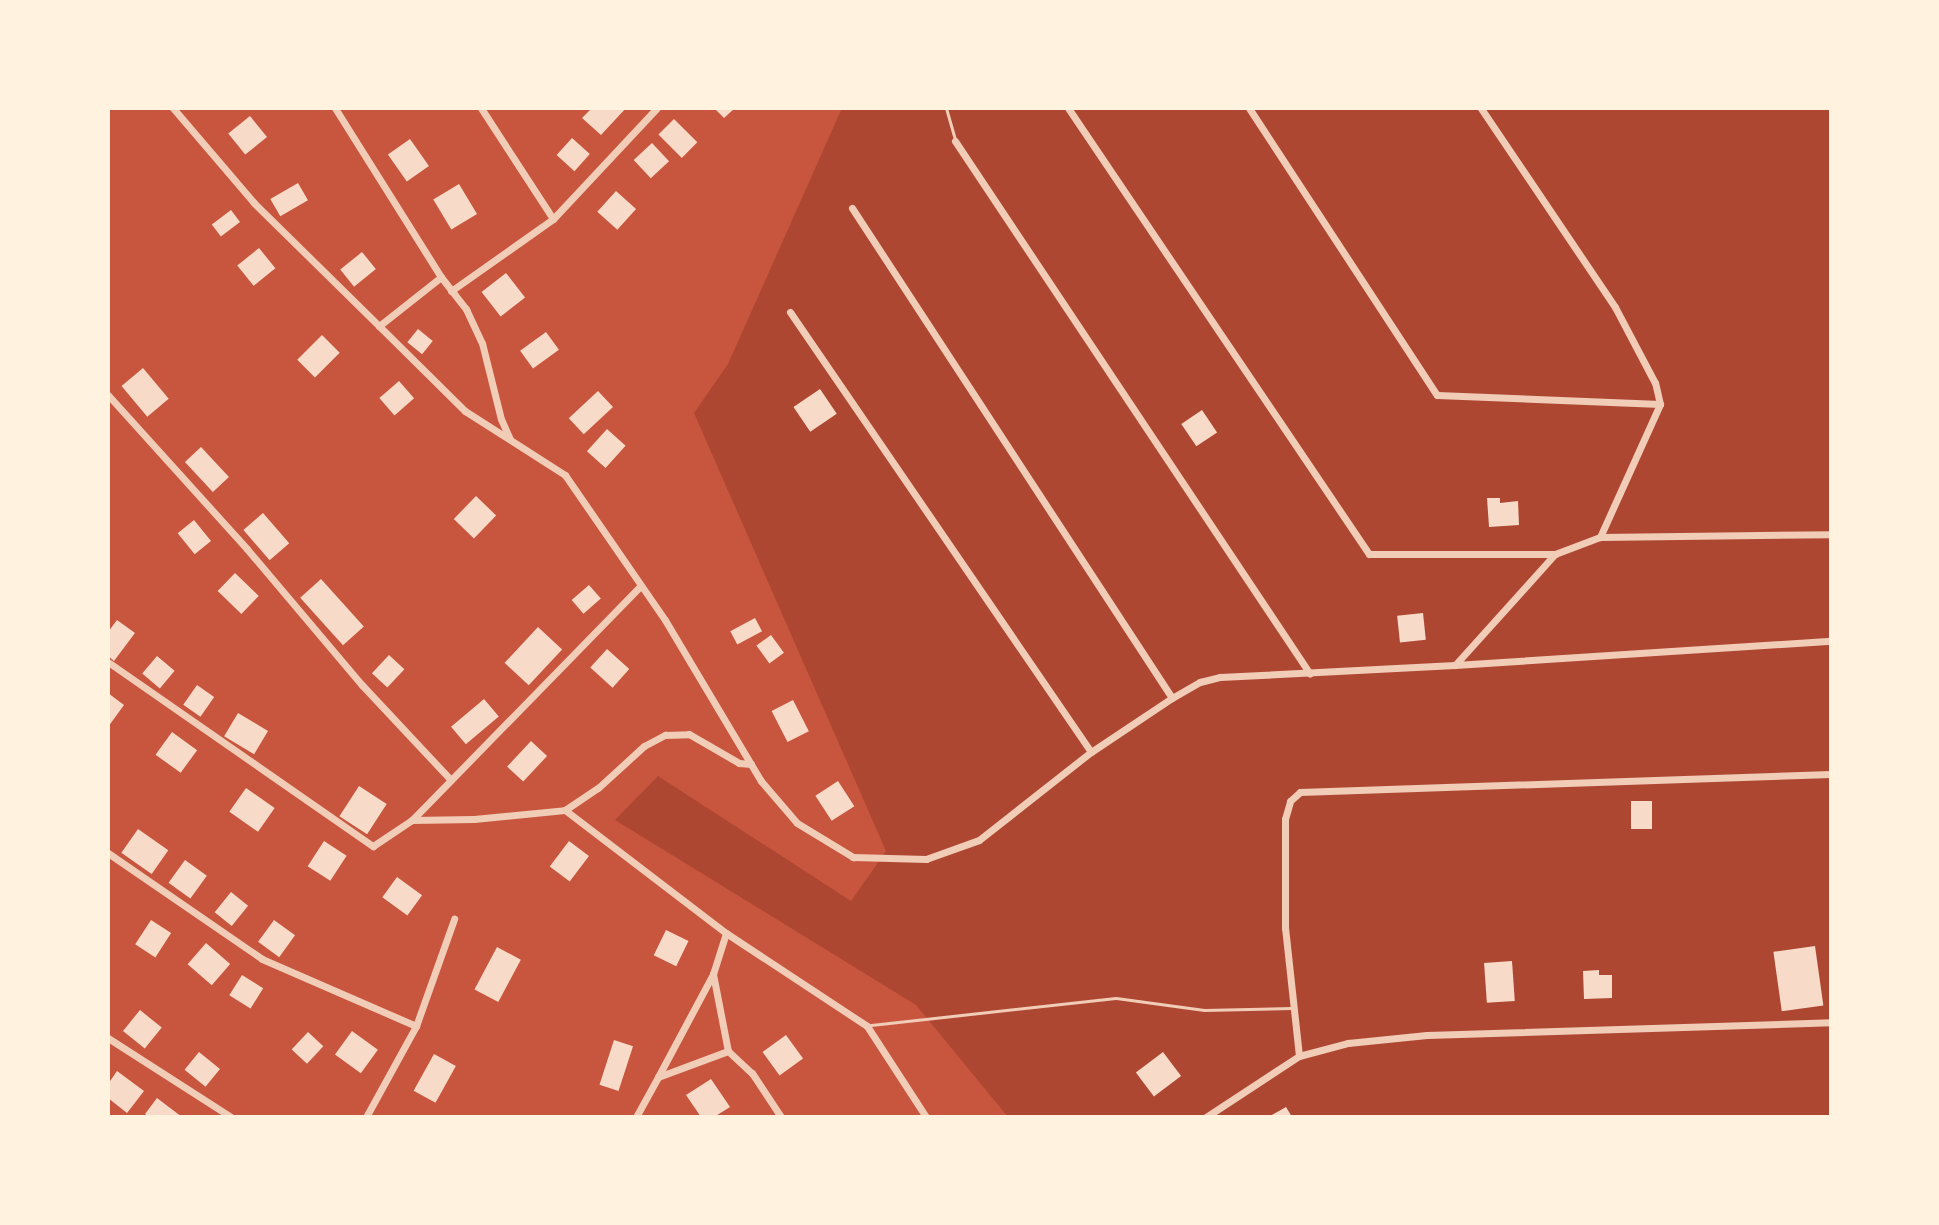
<!DOCTYPE html>
<style>
body{margin:0}
#map{position:relative;width:1939px;height:1225px;overflow:hidden;background:#c8553d;font-family:"Roboto Serif",serif}
div>[style]{position:absolute}
[style*='--x']{left:calc(var(--x)*1px);top:calc(var(--y)*1px);width:calc(var(--w)*1px);rotate:calc(var(--a)*1deg)}
.green>*{inset:0;background:#ae4732}
.building>*{inset:0;background:#f7dbc8;transform-origin:0 0}
.service>*{height:3px;margin:-1.5px;padding:0 1.5px;transform-origin:1.5px;border-radius:1.5px;background:#f1ccb7}
.minor>*{height:7px;margin:-3.5px;padding:0 3.5px;transform-origin:3.5px;border-radius:3.5px;background:#f1ccb7}
span{translate:-50% -50%;white-space:nowrap;text-align:center;line-height:1.15;-webkit-text-stroke:6px #fff3e0;paint-order:stroke}
.frame{position:absolute;inset:0;border:110px solid #fff3e0;pointer-events:none}
</style>
<div id="map">
<div class="green">
<div style="clip-path:polygon(842px 108px,1831px 108px,1831px 1117px,1008px 1117px,916px 1005px,615px 820px,658px 776px,851px 901px,886px 851px,694px 413px,728px 364px)"></div>
</div>
<div class="building">
<div style="clip-path:polygon(592px 108px,626px 108px,601px 135px,582px 118px)"></div>
<div style="clip-path:polygon(714px 108px,735px 108px,724px 118px)"></div>
<div style="left:250px;top:116px;width:27px;height:28px;rotate:51deg"></div>
<div style="left:674px;top:119px;width:33px;height:22px;rotate:45deg"></div>
<div style="left:572px;top:138px;width:24px;height:23px;rotate:42deg"></div>
<div style="left:410px;top:139px;width:33px;height:27px;rotate:55deg"></div>
<div style="left:652px;top:143px;width:25px;height:25px;rotate:47deg"></div>
<div style="left:298px;top:183px;width:20px;height:32px;rotate:60deg"></div>
<div style="left:459px;top:184px;width:35px;height:30px;rotate:59deg"></div>
<div style="left:616px;top:191px;width:27px;height:28px;rotate:42deg"></div>
<div style="left:231px;top:210px;width:15px;height:24px;rotate:53deg"></div>
<div style="left:259px;top:248px;width:26px;height:28px;rotate:51deg"></div>
<div style="left:362px;top:252px;width:22px;height:28px;rotate:51deg"></div>
<div style="left:506px;top:273px;width:31px;height:31px;rotate:52deg"></div>
<div style="left:418px;top:329px;width:19px;height:17px;rotate:39deg"></div>
<div style="left:546px;top:332px;width:22px;height:32px;rotate:54deg"></div>
<div style="left:322px;top:335px;width:25px;height:35px;rotate:45deg"></div>
<div style="left:143px;top:368px;width:40px;height:28px;rotate:50deg"></div>
<div style="left:399px;top:381px;width:23px;height:26px;rotate:49deg"></div>
<div style="left:820px;top:389px;width:30px;height:32px;rotate:56deg"></div>
<div style="left:598px;top:391px;width:22px;height:40px;rotate:47deg"></div>
<div style="left:1202px;top:410px;width:27px;height:25px;rotate:56deg"></div>
<div style="left:607px;top:429px;width:25px;height:30px;rotate:42deg"></div>
<div style="left:201px;top:447px;width:41px;height:22px;rotate:47deg"></div>
<div style="left:476px;top:496px;width:28px;height:32px;rotate:44deg"></div>
<div style="clip-path:polygon(1487px 498px,1500px 498px,1500px 503px,1518px 501px,1519px 525px,1489px 527px)"></div>
<div style="left:263px;top:513px;width:40px;height:26px;rotate:49deg"></div>
<div style="left:194px;top:520px;width:27px;height:21px;rotate:51deg"></div>
<div style="left:235px;top:573px;width:33px;height:25px;rotate:44deg"></div>
<div style="left:321px;top:579px;width:64px;height:28px;rotate:48deg"></div>
<div style="left:589px;top:585px;width:18px;height:23px;rotate:49deg"></div>
<div style="left:1423px;top:613px;width:27px;height:26px;rotate:84deg"></div>
<div style="left:755px;top:618px;width:15px;height:28px;rotate:62deg"></div>
<div style="clip-path:polygon(117px 620px,135px 633px,114px 661px,108px 656px,108px 632px)"></div>
<div style="left:538px;top:627px;width:33px;height:49px;rotate:43deg"></div>
<div style="left:771px;top:635px;width:22px;height:18px;rotate:54deg"></div>
<div style="left:607px;top:649px;width:30px;height:25px;rotate:42deg"></div>
<div style="left:389px;top:655px;width:21px;height:25px;rotate:43deg"></div>
<div style="left:157px;top:656px;width:23px;height:23px;rotate:40deg"></div>
<div style="left:197px;top:685px;width:21px;height:24px;rotate:35deg"></div>
<div style="clip-path:polygon(108px 693px,124px 705px,108px 727px)"></div>
<div style="left:484px;top:699px;width:23px;height:43px;rotate:50deg"></div>
<div style="left:793px;top:700px;width:35px;height:24px;rotate:63deg"></div>
<div style="left:238px;top:713px;width:35px;height:27px;rotate:31deg"></div>
<div style="left:172px;top:732px;width:31px;height:28px;rotate:36deg"></div>
<div style="left:531px;top:741px;width:22px;height:35px;rotate:43deg"></div>
<div style="left:838px;top:781px;width:30px;height:27px;rotate:57deg"></div>
<div style="left:359px;top:786px;width:33px;height:36px;rotate:33deg"></div>
<div style="left:246px;top:788px;width:35px;height:29px;rotate:35deg"></div>
<div style="left:1631px;top:801px;width:21px;height:28px"></div>
<div style="left:138px;top:829px;width:37px;height:29px;rotate:35deg"></div>
<div style="left:324px;top:841px;width:27px;height:30px;rotate:33deg"></div>
<div style="left:569px;top:841px;width:25px;height:32px;rotate:37deg"></div>
<div style="left:185px;top:860px;width:27px;height:28px;rotate:36deg"></div>
<div style="left:397px;top:877px;width:31px;height:25px;rotate:36deg"></div>
<div style="left:231px;top:892px;width:22px;height:26px;rotate:39deg"></div>
<div style="left:151px;top:920px;width:24px;height:29px;rotate:33deg"></div>
<div style="left:274px;top:920px;width:26px;height:27px;rotate:36deg"></div>
<div style="left:666px;top:930px;width:25px;height:28px;rotate:26deg"></div>
<div style="left:206px;top:943px;width:32px;height:28px;rotate:41deg"></div>
<div style="left:1815px;top:946px;width:60px;height:42px;rotate:82deg"></div>
<div style="left:497px;top:947px;width:27px;height:48px;rotate:28deg"></div>
<div style="left:1512px;top:961px;width:40px;height:28px;rotate:86deg"></div>
<div style="clip-path:polygon(1599px 970px,1599px 975px,1612px 975px,1612px 998px,1584px 999px,1583px 971px)"></div>
<div style="left:242px;top:975px;width:25px;height:24px;rotate:32deg"></div>
<div style="left:140px;top:1010px;width:28px;height:27px;rotate:39deg"></div>
<div style="left:352px;top:1031px;width:32px;height:29px;rotate:36deg"></div>
<div style="left:308px;top:1032px;width:21px;height:24px;rotate:43deg"></div>
<div style="left:786px;top:1035px;width:29px;height:29px;rotate:54deg"></div>
<div style="left:614px;top:1040px;width:20px;height:47px;rotate:18deg"></div>
<div style="left:199px;top:1052px;width:27px;height:23px;rotate:39deg"></div>
<div style="left:1163px;top:1052px;width:30px;height:34px;rotate:53deg"></div>
<div style="left:434px;top:1054px;width:25px;height:42px;rotate:29deg"></div>
<div style="clip-path:polygon(117px 1071px,144px 1091px,127px 1113px,108px 1098px,108px 1084px)"></div>
<div style="clip-path:polygon(711px 1079px,730px 1107px,714px 1117px,701px 1117px,686px 1095px)"></div>
<div style="clip-path:polygon(157px 1098px,182px 1117px,149px 1117px,145px 1114px)"></div>
<div style="clip-path:polygon(1286px 1107px,1292px 1117px,1268px 1117px)"></div>
</div>
<div class="service">
<div style="--x:946;--y:108;--w:32;--a:74"></div>
<div style="--x:871;--y:1025;--w:246;--a:-6.3"></div>
<div style="--x:1116;--y:998;--w:89;--a:7.8"></div>
<div style="--x:1204;--y:1010;--w:88;--a:-1.3"></div>
</div>
<div class="minor">
<div style="--x:173;--y:108;--w:125;--a:49.5"></div>
<div style="--x:254;--y:203;--w:175;--a:44.5"></div>
<div style="--x:379;--y:326;--w:79;--a:-38.3"></div>
<div style="--x:335;--y:108;--w:199;--a:57.9"></div>
<div style="--x:441;--y:277;--w:41;--a:52"></div>
<div style="--x:466;--y:309;--w:38;--a:65"></div>
<div style="--x:482;--y:343;--w:78;--a:76"></div>
<div style="--x:501;--y:419;--w:22;--a:66"></div>
<div style="--x:481;--y:108;--w:132;--a:57"></div>
<div style="--x:1249;--y:108;--w:343;--a:56.8"></div>
<div style="--x:1437;--y:395;--w:223;--a:2.3"></div>
<div style="--x:1660;--y:404;--w:22;--a:-103"></div>
<div style="--x:1655;--y:383;--w:86;--a:-117.8"></div>
<div style="--x:1615;--y:307;--w:240;--a:-124"></div>
<div style="--x:955;--y:141;--w:640;--a:56.33"></div>
<div style="--x:852;--y:208;--w:585;--a:56.85"></div>
<div style="--x:1172;--y:698;--w:32;--a:-30"></div>
<div style="--x:1200;--y:682;--w:21;--a:-14"></div>
<div style="--x:1220;--y:677;--w:235;--a:-2.9"></div>
<div style="--x:1455;--y:665;--w:149;--a:-48"></div>
<div style="--x:1555;--y:554;--w:186;--a:180"></div>
<div style="--x:1369;--y:554;--w:538;--a:-124.01"></div>
<div style="--x:451;--y:291;--w:125;--a:-35.2"></div>
<div style="--x:553;--y:219;--w:152;--a:-46.9"></div>
<div style="--x:790;--y:312;--w:533;--a:55.62"></div>
<div style="--x:1091;--y:752;--w:97;--a:-33.7"></div>
<div style="--x:379;--y:326;--w:121;--a:44.7"></div>
<div style="--x:465;--y:411;--w:119;--a:32.6"></div>
<div style="--x:565;--y:475;--w:176;--a:55.4"></div>
<div style="--x:665;--y:620;--w:187;--a:59.2"></div>
<div style="--x:761;--y:781;--w:55;--a:49.4"></div>
<div style="--x:797;--y:823;--w:66;--a:31.3"></div>
<div style="--x:853;--y:857;--w:73;--a:1.6"></div>
<div style="--x:926;--y:859;--w:56;--a:-19.7"></div>
<div style="--x:979;--y:840;--w:142;--a:-38.2"></div>
<div style="--x:108;--y:395;--w:207;--a:47.9"></div>
<div style="--x:247;--y:549;--w:178;--a:49.8"></div>
<div style="--x:362;--y:685;--w:130;--a:46.9"></div>
<div style="--x:1600;--y:537;--w:146;--a:-65.7"></div>
<div style="--x:1555;--y:554;--w:48;--a:-20.7"></div>
<div style="--x:1600;--y:537;--w:231;--a:-0.7"></div>
<div style="--x:108;--y:662;--w:323;--a:34.8"></div>
<div style="--x:373;--y:846;--w:47;--a:-33.7"></div>
<div style="--x:412;--y:820;--w:327;--a:-45.7"></div>
<div style="--x:1455;--y:665;--w:377;--a:-3.7"></div>
<div style="--x:565;--y:810;--w:40;--a:-34"></div>
<div style="--x:598;--y:788;--w:62;--a:-42.4"></div>
<div style="--x:644;--y:746;--w:24;--a:-28"></div>
<div style="--x:665;--y:735;--w:24;--a:-2"></div>
<div style="--x:689;--y:734;--w:58;--a:30.1"></div>
<div style="--x:739;--y:763;--w:12;--a:5"></div>
<div style="--x:412;--y:820;--w:62;--a:-0.9"></div>
<div style="--x:474;--y:819;--w:91;--a:-5.6"></div>
<div style="--x:565;--y:810;--w:203;--a:37.4"></div>
<div style="--x:726;--y:933;--w:169;--a:33.4"></div>
<div style="--x:867;--y:1026;--w:108;--a:57"></div>
<div style="--x:108;--y:853;--w:187;--a:34.5"></div>
<div style="--x:262;--y:959;--w:168;--a:23.5"></div>
<div style="--x:726;--y:933;--w:43;--a:107.6"></div>
<div style="--x:713;--y:974;--w:78;--a:79"></div>
<div style="--x:728;--y:1051;--w:33;--a:43"></div>
<div style="--x:752;--y:1073;--w:53;--a:56.6"></div>
<div style="--x:108;--y:1038;--w:146;--a:32.7"></div>
<div style="--x:1299;--y:1056;--w:129;--a:-96.2"></div>
<div style="--x:1285;--y:928;--w:109;--a:-90"></div>
<div style="--x:1285;--y:819;--w:19;--a:-74"></div>
<div style="--x:1290;--y:801;--w:13;--a:-42"></div>
<div style="--x:1300;--y:792;--w:531;--a:-1.94"></div>
<div style="--x:658;--y:1077;--w:117;--a:-61.9"></div>
<div style="--x:366;--y:1117;--w:104;--a:-61.2"></div>
<div style="--x:416;--y:1026;--w:114;--a:-70.4"></div>
<div style="--x:636;--y:1117;--w:46;--a:-61.2"></div>
<div style="--x:658;--y:1077;--w:75;--a:-20.4"></div>
<div style="--x:1206;--y:1117;--w:111;--a:-33.3"></div>
<div style="--x:1299;--y:1056;--w:51;--a:-14.9"></div>
<div style="--x:1348;--y:1043;--w:79;--a:-5.8"></div>
<div style="--x:1427;--y:1035;--w:404;--a:-1.8"></div>
</div>
<div class="frame"></div>
</div>
